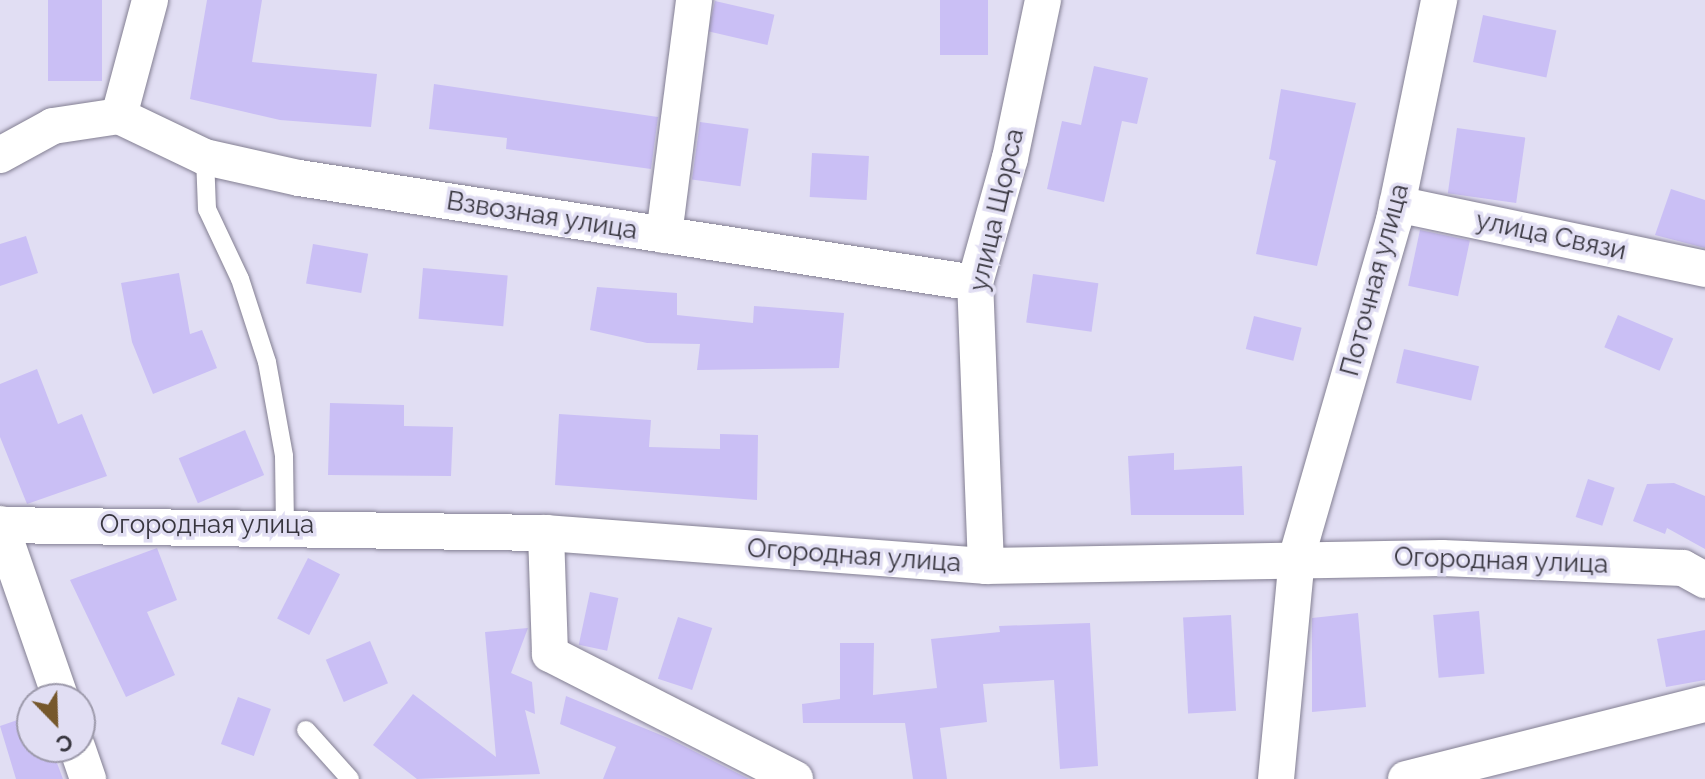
<!DOCTYPE html>
<meta charset="utf-8">
<style>
body{margin:0}
#map{position:relative;width:1705px;height:779px;overflow:hidden;background:#e1def3;font-family:Raleway,sans-serif}
div>[style]{position:absolute}
[style*='--x']{left:calc(var(--x)*1px);top:calc(var(--y)*1px);width:calc(var(--w)*1px);rotate:calc(var(--a)*1deg)}
.building>*{inset:0;background:#cabff5;transform-origin:0 0}
.roads{filter:drop-shadow(0 0 2px #837f92) drop-shadow(0 0 2px #837f92)}
.lane>*{height:18px;margin:-9px;padding:0 9px;transform-origin:9px;border-radius:9px;background:#fff}
.street>*{height:36px;margin:-18px;padding:0 18px;transform-origin:18px;border-radius:18px;background:#fff}
span{translate:-50% -50%;white-space:nowrap;text-align:center;line-height:1.15;-webkit-text-stroke:7px #e1def3;paint-order:stroke}
.street-label{font-size:26px;color:#37353e}
.north{position:absolute;left:16px;top:683px;width:80px;height:80px;box-sizing:border-box;background:#e1def3;border:2px solid #9d9aab;border-radius:50%;rotate:157deg;font-size:22px;font-weight:700;line-height:32px;text-align:center;color:#37353e}
.north::after{content:'';display:block;margin:auto;width:28px;height:36px;background:#76582c;clip-path:polygon(50% 0,100% 100%,50% 72%,0 100%)}
</style>
<div id="map">
<div class="building">
<div style="left:48px;top:0;width:54px;height:81px"></div>
<div style="clip-path:polygon(207px 0,262px 0,252px 62px,377px 74px,371px 127px,280px 120px,190px 99px)"></div>
<div style="left:940px;top:0;width:48px;height:55px"></div>
<div style="left:715px;top:1px;width:61px;height:31px;rotate:13deg"></div>
<div style="left:1483px;top:15px;width:75px;height:48px;rotate:12deg"></div>
<div style="clip-path:polygon(1094px 66px,1148px 78px,1137px 124px,1122px 121px,1104px 202px,1047px 189px,1062px 121px,1081px 125px)"></div>
<div style="clip-path:polygon(434px 84px,658px 117px,651px 169px,506px 149px,507px 138px,429px 129px)"></div>
<div style="clip-path:polygon(1281px 89px,1356px 103px,1317px 266px,1256px 254px,1276px 161px,1269px 159px)"></div>
<div style="left:700px;top:122px;width:49px;height:58px;rotate:8deg"></div>
<div style="left:1457px;top:128px;width:69px;height:66px;rotate:8deg"></div>
<div style="left:812px;top:153px;width:57px;height:44px;rotate:3deg"></div>
<div style="clip-path:polygon(1671px 189px,1705px 200px,1705px 248px,1655px 235px)"></div>
<div style="left:1420px;top:230px;width:51px;height:57px;rotate:12deg"></div>
<div style="clip-path:polygon(26px 236px,38px 273px,0 286px,0 244px)"></div>
<div style="left:313px;top:244px;width:56px;height:40px;rotate:10deg"></div>
<div style="left:423px;top:268px;width:85px;height:51px;rotate:5deg"></div>
<div style="clip-path:polygon(179px 273px,190px 334px,202px 330px,217px 368px,153px 394px,132px 342px,121px 283px)"></div>
<div style="left:1033px;top:274px;width:66px;height:49px;rotate:8deg"></div>
<div style="clip-path:polygon(597px 287px,677px 293px,677px 315px,753px 323px,754px 306px,844px 313px,839px 368px,697px 370px,700px 344px,647px 343px,590px 330px)"></div>
<div style="left:1618px;top:315px;width:60px;height:35px;rotate:23deg"></div>
<div style="left:1254px;top:316px;width:49px;height:34px;rotate:14deg"></div>
<div style="left:1404px;top:349px;width:77px;height:35px;rotate:13deg"></div>
<div style="clip-path:polygon(37px 369px,58px 424px,82px 414px,107px 476px,27px 504px,0 437px,0 384px)"></div>
<div style="clip-path:polygon(330px 403px,404px 405px,404px 426px,453px 427px,451px 476px,328px 475px)"></div>
<div style="clip-path:polygon(559px 414px,651px 420px,649px 447px,720px 449px,720px 434px,758px 435px,757px 500px,555px 485px)"></div>
<div style="left:245px;top:430px;width:49px;height:72px;rotate:67deg"></div>
<div style="clip-path:polygon(1174px 453px,1174px 470px,1242px 466px,1244px 515px,1131px 515px,1128px 456px)"></div>
<div style="left:1588px;top:479px;width:28px;height:40px;rotate:18deg"></div>
<div style="clip-path:polygon(1674px 483px,1705px 496px,1705px 549px,1667px 528px,1665px 534px,1633px 521px,1647px 484px)"></div>
<div style="clip-path:polygon(157px 548px,177px 600px,147px 612px,175px 675px,126px 697px,70px 580px)"></div>
<div style="left:308px;top:558px;width:36px;height:68px;rotate:27deg"></div>
<div style="left:590px;top:592px;width:29px;height:54px;rotate:12deg"></div>
<div style="left:1479px;top:611px;width:63px;height:46px;rotate:85deg"></div>
<div style="clip-path:polygon(1358px 613px,1366px 707px,1312px 712px,1312px 618px)"></div>
<div style="left:1231px;top:615px;width:96px;height:48px;rotate:87deg"></div>
<div style="left:678px;top:617px;width:36px;height:65px;rotate:18deg"></div>
<div style="clip-path:polygon(1090px 623px,1098px 766px,1060px 769px,1054px 680px,983px 684px,987px 722px,940px 728px,947px 779px,913px 779px,905px 723px,803px 723px,802px 704px,840px 699px,840px 643px,874px 643px,873px 695px,937px 688px,931px 639px,1000px 632px,999px 626px)"></div>
<div style="clip-path:polygon(528px 628px,511px 673px,532px 682px,535px 714px,525px 710px,540px 774px,417px 779px,373px 745px,413px 694px,496px 757px,485px 632px)"></div>
<div style="clip-path:polygon(1705px 630px,1705px 680px,1666px 687px,1657px 639px)"></div>
<div style="left:370px;top:641px;width:46px;height:48px;rotate:67deg"></div>
<div style="clip-path:polygon(566px 696px,668px 738px,749px 779px,603px 779px,616px 747px,560px 724px)"></div>
<div style="left:238px;top:697px;width:35px;height:50px;rotate:20deg"></div>
<div style="clip-path:polygon(32px 715px,32px 747px,51px 747px,63px 779px,16px 779px,0 726px)"></div>
</div>
<div class="roads">
<div class="lane">
<div style="--x:205;--y:157;--w:52;--a:87.8"></div>
<div style="--x:207;--y:209;--w:77;--a:64.8"></div>
<div style="--x:240;--y:279;--w:87;--a:72"></div>
<div style="--x:267;--y:362;--w:96;--a:79.7"></div>
<div style="--x:284;--y:456;--w:68;--a:89.2"></div>
<div style="--x:306;--y:730;--w:66;--a:48.1"></div>
</div>
<div class="street">
<div style="--x:119;--y:116;--w:95;--a:25.5"></div>
<div style="--x:205;--y:157;--w:96;--a:12.6"></div>
<div style="--x:299;--y:178;--w:684;--a:8.83"></div>
<div style="--x:119;--y:116;--w:120;--a:-75"></div>
<div style="--x:0;--y:155;--w:60;--a:-28.7"></div>
<div style="--x:53;--y:126;--w:67;--a:-8.6"></div>
<div style="--x:1397;--y:204;--w:315;--a:11.9"></div>
<div style="--x:664;--y:235;--w:237;--a:-82.7"></div>
<div style="--x:0;--y:524;--w:185;--a:70.8"></div>
<div style="--x:0;--y:525;--w:546;--a:0.84"></div>
<div style="--x:546;--y:533;--w:441;--a:4.3"></div>
<div style="--x:986;--y:566;--w:456;--a:-1"></div>
<div style="--x:1442;--y:558;--w:241;--a:2.4"></div>
<div style="--x:1683;--y:568;--w:25;--a:29"></div>
<div style="--x:546;--y:533;--w:121;--a:88.1"></div>
<div style="--x:550;--y:654;--w:275;--a:27"></div>
<div style="--x:986;--y:566;--w:283;--a:-92.2"></div>
<div style="--x:975;--y:283;--w:130;--a:-74.4"></div>
<div style="--x:1010;--y:158;--w:161;--a:-78.2"></div>
<div style="--x:77;--y:747;--w:34;--a:71"></div>
<div style="--x:1276;--y:779;--w:224;--a:-84.6"></div>
<div style="--x:1297;--y:556;--w:350;--a:-73.9"></div>
<div style="--x:1394;--y:220;--w:225;--a:-78.4"></div>
<div style="--x:1406;--y:779;--w:308;--a:-14.1"></div>
</div>
</div>
<div class="street-label">
<span style="left:997px;top:210px;rotate:-77deg">улица Щорса</span>
<span style="left:542px;top:216px;rotate:9deg">Взвозная улица</span>
<span style="left:1551px;top:236px;rotate:12deg">улица Связи</span>
<span style="left:1375px;top:280px;rotate:-75deg">Поточная улица</span>
<span style="left:207px;top:525px">Огородная улица</span>
<span style="left:854px;top:556px;rotate:4deg">Огородная улица</span>
<span style="left:1501px;top:561px;rotate:2deg">Огородная улица</span>
</div>
<div class="north">С</div>
</div>
